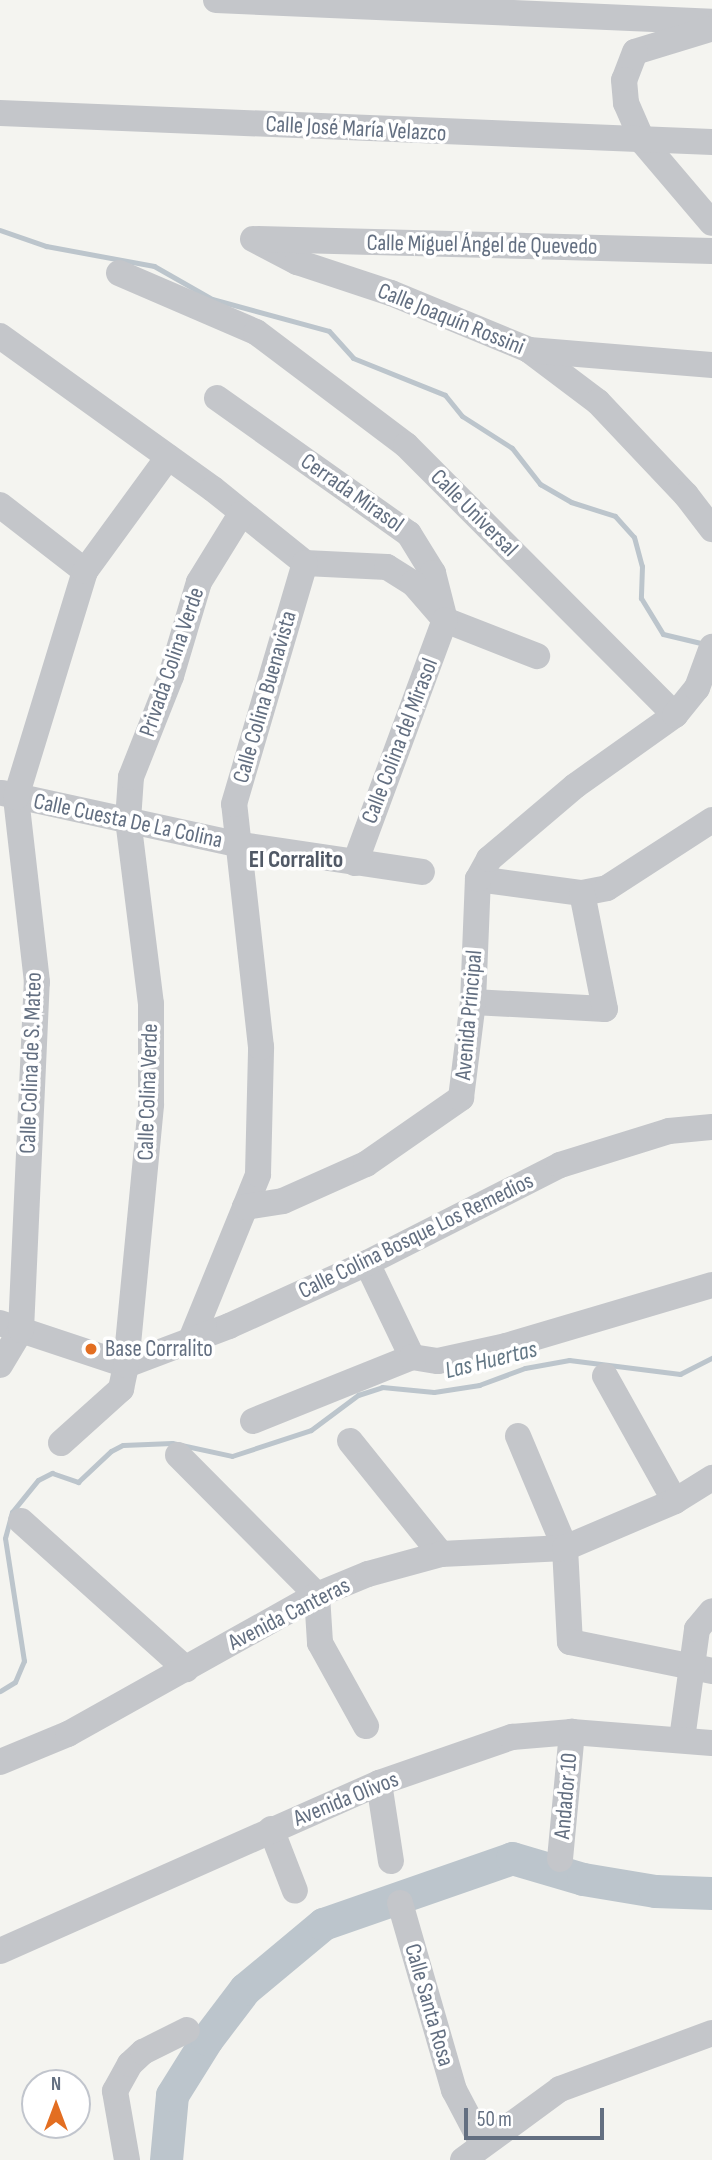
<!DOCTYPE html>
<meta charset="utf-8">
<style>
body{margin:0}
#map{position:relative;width:712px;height:2160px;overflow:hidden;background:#f4f4f0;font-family:"Sofia Sans Condensed",sans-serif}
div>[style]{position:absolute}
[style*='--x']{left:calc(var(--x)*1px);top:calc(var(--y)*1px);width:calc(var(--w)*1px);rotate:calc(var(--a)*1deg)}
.stream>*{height:5px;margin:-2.5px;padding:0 2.5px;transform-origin:2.5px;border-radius:2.5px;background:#bcc5cc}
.river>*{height:33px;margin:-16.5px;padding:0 16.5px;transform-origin:16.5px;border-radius:16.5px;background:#bcc5cc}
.minor>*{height:26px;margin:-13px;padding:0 13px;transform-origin:13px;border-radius:13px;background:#c4c6ca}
.dots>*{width:19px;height:19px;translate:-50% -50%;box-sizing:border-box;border:4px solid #fff;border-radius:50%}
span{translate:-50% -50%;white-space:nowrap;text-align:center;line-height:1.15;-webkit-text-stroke:7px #fff;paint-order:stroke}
.street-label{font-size:23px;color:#636f81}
.poi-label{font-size:23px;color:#636f81}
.left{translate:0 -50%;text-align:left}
.neighbourhood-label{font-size:24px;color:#515966;font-weight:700}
.water-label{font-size:24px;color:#637785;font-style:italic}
.north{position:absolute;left:21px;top:2069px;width:70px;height:70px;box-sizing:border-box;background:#fff;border:2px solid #c1c5cd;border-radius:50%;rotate:0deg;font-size:19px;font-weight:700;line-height:28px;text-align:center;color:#636f81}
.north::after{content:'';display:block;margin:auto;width:24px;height:32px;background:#e36e21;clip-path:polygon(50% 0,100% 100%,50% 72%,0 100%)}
.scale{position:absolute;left:464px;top:2108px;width:140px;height:32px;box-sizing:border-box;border:4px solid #636f81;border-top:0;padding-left:9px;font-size:21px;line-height:24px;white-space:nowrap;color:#636f81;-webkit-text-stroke:5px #fff;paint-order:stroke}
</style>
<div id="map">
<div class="stream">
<div style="--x:0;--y:230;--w:49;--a:19.2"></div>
<div style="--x:46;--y:246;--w:110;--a:10.5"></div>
<div style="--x:154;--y:266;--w:67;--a:29.6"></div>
<div style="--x:212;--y:299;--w:121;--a:15.3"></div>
<div style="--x:329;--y:331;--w:36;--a:48"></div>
<div style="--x:353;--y:358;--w:99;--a:21.9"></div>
<div style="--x:445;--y:395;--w:27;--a:51"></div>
<div style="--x:462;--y:416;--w:59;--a:32.6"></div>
<div style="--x:512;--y:448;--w:46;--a:52.1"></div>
<div style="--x:540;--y:484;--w:36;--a:30"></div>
<div style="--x:571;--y:502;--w:46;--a:17.7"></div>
<div style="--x:615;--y:516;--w:28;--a:48"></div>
<div style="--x:634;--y:537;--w:30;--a:75"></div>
<div style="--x:642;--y:566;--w:32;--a:92"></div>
<div style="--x:641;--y:598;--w:42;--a:58.6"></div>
<div style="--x:663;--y:634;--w:43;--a:13.4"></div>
<div style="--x:0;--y:1691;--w:17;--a:-31"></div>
<div style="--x:15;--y:1682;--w:23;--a:-67"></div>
<div style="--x:24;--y:1661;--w:124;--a:-98.8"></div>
<div style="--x:5;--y:1538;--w:27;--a:-75"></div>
<div style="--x:12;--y:1512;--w:41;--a:-50.9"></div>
<div style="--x:38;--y:1480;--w:16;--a:-27"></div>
<div style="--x:52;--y:1473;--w:28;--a:19"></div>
<div style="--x:78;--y:1482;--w:45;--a:-43.2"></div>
<div style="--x:111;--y:1451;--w:13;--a:-27"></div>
<div style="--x:123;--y:1445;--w:49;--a:-2.3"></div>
<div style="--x:172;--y:1443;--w:61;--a:12.2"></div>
<div style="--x:232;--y:1456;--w:83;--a:-18.2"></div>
<div style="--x:311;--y:1430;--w:59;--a:-36.7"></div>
<div style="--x:358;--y:1395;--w:25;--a:-18"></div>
<div style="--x:382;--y:1387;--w:52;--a:5.5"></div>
<div style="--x:434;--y:1392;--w:46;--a:-8.8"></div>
<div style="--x:479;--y:1385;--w:49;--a:-20.3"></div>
<div style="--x:525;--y:1368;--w:45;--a:-10.3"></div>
<div style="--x:569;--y:1360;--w:112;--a:7.2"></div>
<div style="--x:680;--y:1374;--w:36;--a:-27"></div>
</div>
<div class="river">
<div style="--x:166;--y:2160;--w:65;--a:-84.7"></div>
<div style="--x:172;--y:2095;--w:66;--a:-58"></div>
<div style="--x:207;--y:2039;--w:63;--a:-52.8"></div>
<div style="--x:245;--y:1989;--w:102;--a:-39.8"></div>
<div style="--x:323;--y:1924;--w:200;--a:-19.2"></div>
<div style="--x:512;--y:1858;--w:74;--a:16.5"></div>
<div style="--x:583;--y:1879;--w:73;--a:9.5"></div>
<div style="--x:655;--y:1891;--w:57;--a:2"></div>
</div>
<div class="minor">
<div style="--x:216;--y:0;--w:496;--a:2.5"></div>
<div style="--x:710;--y:29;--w:78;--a:163"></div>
<div style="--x:635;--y:52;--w:30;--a:111"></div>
<div style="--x:624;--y:80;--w:23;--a:85"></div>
<div style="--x:626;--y:103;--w:43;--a:66.4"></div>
<div style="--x:643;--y:142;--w:106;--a:49.6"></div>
<div style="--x:0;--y:113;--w:713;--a:2.33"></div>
<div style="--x:253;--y:239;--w:50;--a:27.6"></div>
<div style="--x:297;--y:262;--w:99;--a:18.3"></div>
<div style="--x:391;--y:293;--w:149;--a:22.4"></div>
<div style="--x:529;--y:350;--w:86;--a:37"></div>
<div style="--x:598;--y:402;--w:128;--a:46.6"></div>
<div style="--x:686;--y:495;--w:43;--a:52.6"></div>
<div style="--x:258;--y:239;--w:454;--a:1.5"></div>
<div style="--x:119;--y:273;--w:149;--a:23.3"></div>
<div style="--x:256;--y:332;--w:188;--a:37"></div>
<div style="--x:406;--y:445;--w:381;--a:45.1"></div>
<div style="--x:0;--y:336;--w:262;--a:35.7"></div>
<div style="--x:213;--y:489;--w:118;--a:38.8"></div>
<div style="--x:529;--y:350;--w:184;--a:4.7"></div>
<div style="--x:217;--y:398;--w:235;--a:35.3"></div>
<div style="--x:409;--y:534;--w:46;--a:58.4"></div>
<div style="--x:433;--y:573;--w:49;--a:75.7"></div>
<div style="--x:0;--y:505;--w:108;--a:37.8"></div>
<div style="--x:305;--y:563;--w:82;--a:2.8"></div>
<div style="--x:387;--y:567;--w:31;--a:32"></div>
<div style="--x:413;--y:583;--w:49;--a:49.1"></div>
<div style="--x:445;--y:620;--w:99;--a:21.4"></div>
<div style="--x:2;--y:793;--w:239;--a:12.3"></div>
<div style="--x:235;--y:844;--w:189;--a:8.5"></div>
<div style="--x:355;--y:863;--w:259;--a:-69.7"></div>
<div style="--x:478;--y:879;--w:105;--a:7.7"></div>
<div style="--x:582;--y:893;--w:25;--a:-11"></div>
<div style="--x:607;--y:888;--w:125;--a:-32.9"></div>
<div style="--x:473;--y:1002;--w:132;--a:3"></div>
<div style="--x:605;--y:1009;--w:118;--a:-101.2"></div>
<div style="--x:245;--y:1207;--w:35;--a:-68"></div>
<div style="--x:258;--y:1174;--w:127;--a:-88.6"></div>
<div style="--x:261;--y:1047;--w:244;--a:-96.3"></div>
<div style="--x:234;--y:804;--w:251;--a:-73.6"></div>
<div style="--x:367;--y:1263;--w:104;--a:64.4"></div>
<div style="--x:0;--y:1323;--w:133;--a:18.4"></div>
<div style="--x:190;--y:1342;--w:146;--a:-67.8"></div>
<div style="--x:245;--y:1207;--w:38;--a:-9"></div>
<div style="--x:283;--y:1201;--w:91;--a:-24"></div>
<div style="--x:366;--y:1164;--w:116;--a:-34.8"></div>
<div style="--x:461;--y:1098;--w:97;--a:-82.9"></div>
<div style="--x:473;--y:1002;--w:123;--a:-87.7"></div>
<div style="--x:478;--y:879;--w:23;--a:-61"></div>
<div style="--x:489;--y:859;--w:113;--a:-40.3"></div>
<div style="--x:575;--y:786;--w:123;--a:-35.4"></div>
<div style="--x:675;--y:715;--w:35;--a:-51"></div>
<div style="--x:697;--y:688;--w:44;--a:-69.9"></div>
<div style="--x:0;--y:1365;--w:41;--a:-59"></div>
<div style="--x:21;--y:1330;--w:348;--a:-87.4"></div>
<div style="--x:37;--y:982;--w:186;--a:-96.5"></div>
<div style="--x:16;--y:797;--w:236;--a:-73"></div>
<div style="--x:85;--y:571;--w:141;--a:-53.9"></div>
<div style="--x:126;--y:1365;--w:110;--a:-20.7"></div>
<div style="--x:229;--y:1326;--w:152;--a:-24.5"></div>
<div style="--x:367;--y:1263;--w:216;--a:-26.9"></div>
<div style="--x:560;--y:1165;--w:114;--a:-17.3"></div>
<div style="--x:669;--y:1131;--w:43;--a:-5.3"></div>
<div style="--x:605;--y:1376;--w:143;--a:60.8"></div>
<div style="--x:253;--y:1421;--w:171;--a:-21.9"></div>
<div style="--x:412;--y:1357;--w:26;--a:9"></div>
<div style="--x:438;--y:1361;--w:70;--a:-12.4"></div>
<div style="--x:506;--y:1346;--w:215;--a:-16.5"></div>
<div style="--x:518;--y:1436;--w:121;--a:67.2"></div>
<div style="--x:565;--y:1548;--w:94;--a:87"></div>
<div style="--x:570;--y:1642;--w:145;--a:11.5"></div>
<div style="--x:350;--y:1441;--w:145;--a:51.2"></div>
<div style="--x:61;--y:1443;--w:81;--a:-42"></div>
<div style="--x:121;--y:1389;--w:25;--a:-78"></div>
<div style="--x:126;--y:1365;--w:262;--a:-84.5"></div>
<div style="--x:151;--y:1104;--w:100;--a:-90"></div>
<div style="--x:151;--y:1004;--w:185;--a:-97.1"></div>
<div style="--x:128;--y:820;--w:43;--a:-86"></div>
<div style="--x:131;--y:777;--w:109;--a:-68.4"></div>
<div style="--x:171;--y:676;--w:98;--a:-73.4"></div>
<div style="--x:199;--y:582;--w:80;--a:-58.3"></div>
<div style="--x:178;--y:1455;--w:197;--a:45.2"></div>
<div style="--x:317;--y:1595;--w:48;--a:86.4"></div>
<div style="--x:320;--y:1643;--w:95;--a:61"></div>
<div style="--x:21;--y:1521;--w:222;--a:41.9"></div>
<div style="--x:682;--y:1739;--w:111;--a:-82.2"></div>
<div style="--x:697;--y:1629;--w:23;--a:-50"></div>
<div style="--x:0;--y:1762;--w:74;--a:-22.4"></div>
<div style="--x:68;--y:1734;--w:285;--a:-29.2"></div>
<div style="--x:317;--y:1595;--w:55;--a:-22.4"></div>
<div style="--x:368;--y:1574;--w:76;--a:-15.3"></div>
<div style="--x:441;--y:1554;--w:124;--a:-2.8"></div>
<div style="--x:565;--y:1548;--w:120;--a:-23.1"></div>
<div style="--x:675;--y:1501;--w:44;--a:-31.9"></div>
<div style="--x:379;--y:1783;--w:79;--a:81.3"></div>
<div style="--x:271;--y:1829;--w:66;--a:68.8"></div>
<div style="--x:560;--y:1859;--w:128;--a:-84.6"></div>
<div style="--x:400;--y:1903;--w:195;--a:73.9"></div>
<div style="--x:454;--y:2090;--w:60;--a:62.2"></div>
<div style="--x:0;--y:1951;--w:415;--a:-23.9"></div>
<div style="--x:379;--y:1783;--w:141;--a:-19.1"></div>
<div style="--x:512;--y:1737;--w:60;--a:-4.8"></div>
<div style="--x:572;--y:1732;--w:140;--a:4.5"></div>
<div style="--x:127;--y:2160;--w:70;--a:-99.9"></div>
<div style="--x:115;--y:2091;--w:31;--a:-61"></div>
<div style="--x:130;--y:2064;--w:18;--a:-43"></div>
<div style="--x:143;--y:2052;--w:49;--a:-26.6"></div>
<div style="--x:463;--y:2160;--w:120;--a:-36.2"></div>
<div style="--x:560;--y:2089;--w:162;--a:-20.2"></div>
</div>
<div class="dots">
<div style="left:91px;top:1349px;background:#e36e21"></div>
</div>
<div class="street-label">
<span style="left:356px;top:129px;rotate:3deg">Calle José María Velazco</span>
<span style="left:482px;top:245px;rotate:1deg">Calle Miguel Ángel de Quevedo</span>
<span style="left:451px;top:319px;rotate:22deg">Calle Joaquín Rossini</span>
<span style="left:352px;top:493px;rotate:35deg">Cerrada Mirasol</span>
<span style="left:474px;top:513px;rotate:45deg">Calle Universal</span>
<span style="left:172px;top:662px;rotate:-71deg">Privada Colina Verde</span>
<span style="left:265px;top:697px;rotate:-74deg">Calle Colina Buenavista</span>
<span style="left:400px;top:741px;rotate:-69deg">Calle Colina del Mirasol</span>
<span style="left:128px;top:821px;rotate:12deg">Calle Cuesta De La Colina</span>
<span style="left:469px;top:1015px;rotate:-85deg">Avenida Principal</span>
<span style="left:31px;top:1063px;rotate:-88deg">Calle Colina de S. Mateo</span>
<span style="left:148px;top:1092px;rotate:-88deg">Calle Colina Verde</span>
<span style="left:416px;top:1236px;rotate:-26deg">Calle Colina Bosque Los Remedios</span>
<span style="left:289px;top:1614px;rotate:-27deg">Avenida Canteras</span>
<span style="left:566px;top:1796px;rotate:-85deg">Andador 10</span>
<span style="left:346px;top:1799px;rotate:-22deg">Avenida Olivos</span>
<span style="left:429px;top:2005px;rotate:74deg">Calle Santa Rosa</span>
</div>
<div class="poi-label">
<span class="left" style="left:105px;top:1349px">Base Corralito</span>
</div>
<div class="neighbourhood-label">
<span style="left:296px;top:860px">El Corralito</span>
</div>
<div class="water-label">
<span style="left:491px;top:1360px;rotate:-14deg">Las Huertas</span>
</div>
<div class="north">N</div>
<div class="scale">50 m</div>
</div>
